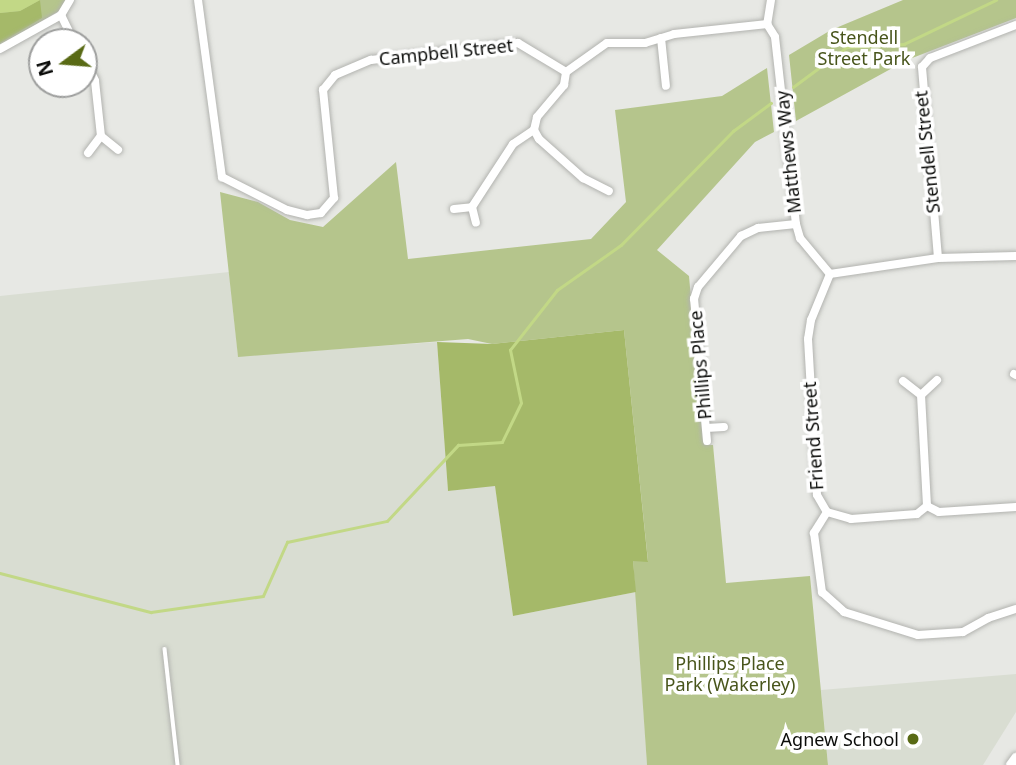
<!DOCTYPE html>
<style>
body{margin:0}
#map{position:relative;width:1016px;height:765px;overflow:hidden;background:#e7e8e4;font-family:"Noto Sans",sans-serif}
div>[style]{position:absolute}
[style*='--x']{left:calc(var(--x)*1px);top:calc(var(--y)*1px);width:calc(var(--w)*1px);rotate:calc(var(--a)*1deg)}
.built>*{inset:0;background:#d9ddd2}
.green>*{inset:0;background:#b5c58c}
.forest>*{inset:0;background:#a5b969}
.water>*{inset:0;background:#c2d886}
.stream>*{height:2.5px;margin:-1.25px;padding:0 1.25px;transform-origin:1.25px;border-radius:1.25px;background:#c2d886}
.roads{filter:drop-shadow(0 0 2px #b2b3af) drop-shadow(0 0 2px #b2b3af)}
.service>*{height:3.5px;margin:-1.75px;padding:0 1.75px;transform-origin:1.75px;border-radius:1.75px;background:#fff}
.minor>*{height:8px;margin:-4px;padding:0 4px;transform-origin:4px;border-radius:4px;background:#fff}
.tertiary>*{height:10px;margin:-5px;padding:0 5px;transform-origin:5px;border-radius:5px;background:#fff}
.dots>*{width:19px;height:19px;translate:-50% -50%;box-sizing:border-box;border:4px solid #fff;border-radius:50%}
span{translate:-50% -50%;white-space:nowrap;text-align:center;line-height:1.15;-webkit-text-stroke:7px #fff;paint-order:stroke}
.park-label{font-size:18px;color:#48551b}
.street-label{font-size:18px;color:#0b0c0a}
.poi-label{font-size:18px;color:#0b0c0a}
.right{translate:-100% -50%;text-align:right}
.north{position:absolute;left:28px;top:28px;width:70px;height:70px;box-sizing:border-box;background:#fff;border:2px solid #9d9e9d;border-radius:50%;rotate:254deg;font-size:19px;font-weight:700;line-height:28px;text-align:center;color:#0b0c0a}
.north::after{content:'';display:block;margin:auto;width:24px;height:32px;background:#596a15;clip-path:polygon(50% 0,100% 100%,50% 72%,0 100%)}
</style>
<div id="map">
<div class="built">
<div style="clip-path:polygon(229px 272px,238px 356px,437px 342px,448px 491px,495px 485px,513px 616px,636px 592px,647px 765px,0 765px,0 296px)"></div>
<div style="clip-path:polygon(1016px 674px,1016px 712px,983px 765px,828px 765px,821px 690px)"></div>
</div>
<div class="green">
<div style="clip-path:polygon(0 0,68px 0,59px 11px,0 46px)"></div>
<div style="clip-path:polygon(903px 0,1016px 0,1016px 18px,907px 60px,796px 121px,789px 55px,831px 30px)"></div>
<div style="clip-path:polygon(767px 68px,774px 132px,755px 142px,657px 250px,689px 276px,704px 445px,713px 445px,726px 583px,810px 576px,828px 765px,647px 765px,633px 561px,648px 561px,624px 330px,492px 344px,468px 339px,238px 357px,220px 192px,258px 202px,290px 220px,323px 227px,396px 162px,408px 259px,591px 239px,626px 202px,615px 110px,722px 96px)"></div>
</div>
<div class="forest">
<div style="clip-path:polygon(40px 0,42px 18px,0 43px,0 13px,20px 11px)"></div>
<div style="clip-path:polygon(624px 330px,648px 562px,633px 561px,636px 592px,513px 616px,495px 486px,448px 491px,437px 342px,492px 344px)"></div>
</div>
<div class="water">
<div style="clip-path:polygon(0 0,40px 0,20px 11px,0 13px)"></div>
</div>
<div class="stream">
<div style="--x:793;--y:87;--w:67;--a:-36.5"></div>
<div style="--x:847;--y:47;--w:57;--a:-3"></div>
<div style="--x:904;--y:44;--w:102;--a:-25.6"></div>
<div style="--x:0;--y:573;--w:156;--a:14.5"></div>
<div style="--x:151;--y:612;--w:113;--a:-8.1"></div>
<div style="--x:263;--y:596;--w:59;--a:-66"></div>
<div style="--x:287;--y:542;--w:102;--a:-11.9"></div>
<div style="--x:387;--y:521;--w:104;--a:-46.9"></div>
<div style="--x:458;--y:445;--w:44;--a:-3.9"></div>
<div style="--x:502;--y:442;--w:43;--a:-64"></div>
<div style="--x:521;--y:403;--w:54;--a:-101.7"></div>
<div style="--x:510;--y:350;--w:76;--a:-51.9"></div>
<div style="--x:557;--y:290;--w:78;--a:-35.1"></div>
<div style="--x:621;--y:245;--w:160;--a:-45.5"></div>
<div style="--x:733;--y:131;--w:47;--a:-36.4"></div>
</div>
<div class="roads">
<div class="service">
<div style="--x:165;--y:649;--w:117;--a:83.6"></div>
</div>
<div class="minor">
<div style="--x:70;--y:0;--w:17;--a:121"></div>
<div style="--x:61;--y:15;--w:30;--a:64"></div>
<div style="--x:198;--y:0;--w:179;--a:82.3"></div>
<div style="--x:222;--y:177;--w:73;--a:26.9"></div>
<div style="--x:287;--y:210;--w:21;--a:14"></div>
<div style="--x:307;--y:215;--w:14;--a:-8"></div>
<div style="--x:321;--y:213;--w:20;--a:-49"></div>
<div style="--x:334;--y:198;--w:109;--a:-95.8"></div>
<div style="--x:323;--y:90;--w:19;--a:-51"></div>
<div style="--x:335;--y:75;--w:39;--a:-23"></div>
<div style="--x:371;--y:60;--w:148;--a:-6.6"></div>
<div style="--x:518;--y:43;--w:56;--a:31.1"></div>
<div style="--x:566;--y:72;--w:50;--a:-35.3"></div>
<div style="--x:607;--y:43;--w:38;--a:0"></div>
<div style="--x:645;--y:43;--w:30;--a:-17"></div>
<div style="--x:674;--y:34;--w:94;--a:-6.1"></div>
<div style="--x:771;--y:0;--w:24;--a:99"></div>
<div style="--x:767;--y:24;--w:15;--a:58"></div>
<div style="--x:775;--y:37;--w:188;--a:83.6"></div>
<div style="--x:796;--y:224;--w:15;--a:74"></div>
<div style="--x:800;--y:238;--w:47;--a:50.2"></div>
<div style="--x:830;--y:274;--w:109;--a:-8.4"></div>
<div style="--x:938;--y:258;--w:78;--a:-1.5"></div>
<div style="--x:661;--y:38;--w:48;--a:84.1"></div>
<div style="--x:0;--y:49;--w:70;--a:-29.1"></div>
<div style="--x:84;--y:57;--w:26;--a:65"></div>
<div style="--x:95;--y:81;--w:55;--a:83.8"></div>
<div style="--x:534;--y:130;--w:10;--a:61"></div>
<div style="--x:539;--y:139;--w:59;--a:41.6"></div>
<div style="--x:583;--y:178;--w:29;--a:27"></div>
<div style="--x:88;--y:153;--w:21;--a:-53"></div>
<div style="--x:101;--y:136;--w:22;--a:39"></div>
<div style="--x:472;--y:207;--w:75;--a:-56.9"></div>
<div style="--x:513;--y:144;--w:25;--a:-34"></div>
<div style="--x:534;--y:130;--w:13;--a:-77"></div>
<div style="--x:537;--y:117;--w:42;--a:-49.8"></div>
<div style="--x:564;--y:85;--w:13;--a:-81"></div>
<div style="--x:454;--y:209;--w:18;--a:-6"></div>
<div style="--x:472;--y:207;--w:16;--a:76"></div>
<div style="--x:938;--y:258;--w:192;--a:-94.8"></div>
<div style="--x:922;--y:67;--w:12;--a:-48"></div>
<div style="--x:930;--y:58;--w:92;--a:-21"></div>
<div style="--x:830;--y:274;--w:50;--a:112.4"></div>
<div style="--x:811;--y:320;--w:19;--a:99"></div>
<div style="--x:808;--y:339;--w:156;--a:86.7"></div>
<div style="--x:817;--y:495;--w:20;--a:60"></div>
<div style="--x:827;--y:512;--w:25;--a:122"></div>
<div style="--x:814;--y:533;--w:60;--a:82.3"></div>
<div style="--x:822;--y:592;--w:30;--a:42"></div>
<div style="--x:844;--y:612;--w:77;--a:17.3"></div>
<div style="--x:918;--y:635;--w:45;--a:-3.8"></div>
<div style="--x:963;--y:632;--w:29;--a:-29"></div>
<div style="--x:988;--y:618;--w:29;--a:-18"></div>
<div style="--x:1014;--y:374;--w:2;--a:27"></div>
<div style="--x:903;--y:381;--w:23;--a:38"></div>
<div style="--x:921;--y:395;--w:22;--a:-43"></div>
<div style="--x:921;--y:395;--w:111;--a:86.9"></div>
<div style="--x:706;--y:428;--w:18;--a:-3"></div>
<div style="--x:707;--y:441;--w:143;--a:-95.2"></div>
<div style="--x:694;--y:299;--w:13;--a:-72"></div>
<div style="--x:698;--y:287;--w:67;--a:-49.9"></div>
<div style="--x:741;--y:236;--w:19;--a:-25"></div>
<div style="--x:758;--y:228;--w:38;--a:-6"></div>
<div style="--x:827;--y:512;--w:25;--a:16"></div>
<div style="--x:851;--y:519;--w:66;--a:-4.3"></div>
<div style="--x:917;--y:514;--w:13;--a:-39"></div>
<div style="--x:927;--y:506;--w:13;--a:27"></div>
<div style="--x:939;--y:512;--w:77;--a:-3.7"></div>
</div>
<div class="tertiary">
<div style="--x:1011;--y:765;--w:9;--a:-54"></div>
</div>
</div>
<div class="dots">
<div style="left:913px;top:739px;background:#596a15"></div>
</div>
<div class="park-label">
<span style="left:864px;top:48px">Stendell<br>Street Park</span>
<span style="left:730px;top:674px">Phillips Place<br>Park (Wakerley)</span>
</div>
<div class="street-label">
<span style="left:446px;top:52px;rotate:-6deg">Campbell Street</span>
<span style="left:788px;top:152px;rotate:-96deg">Matthews Way</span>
<span style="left:927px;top:152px;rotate:-96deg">Stendell Street</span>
<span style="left:700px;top:365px;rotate:-95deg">Phillips Place</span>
<span style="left:813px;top:436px;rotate:-94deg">Friend Street</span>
</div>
<div class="poi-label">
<span class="right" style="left:899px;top:739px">Agnew School</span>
</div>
<div class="north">N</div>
</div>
